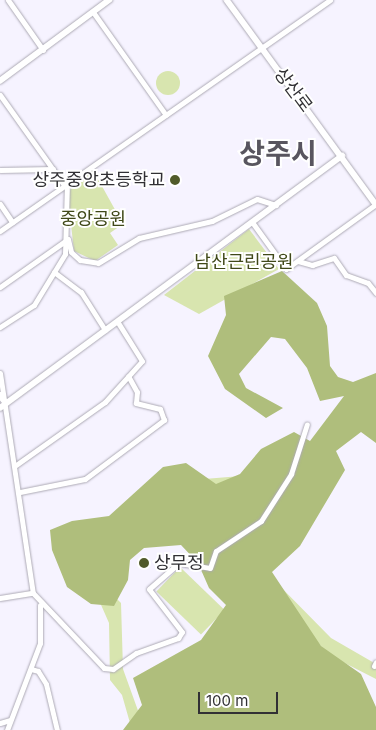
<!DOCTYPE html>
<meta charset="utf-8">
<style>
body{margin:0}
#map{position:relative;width:376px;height:730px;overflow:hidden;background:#f6f3ff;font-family:Inter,"Noto Sans KR",sans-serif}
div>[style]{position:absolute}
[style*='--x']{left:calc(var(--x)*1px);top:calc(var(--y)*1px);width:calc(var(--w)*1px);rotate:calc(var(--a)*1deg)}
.green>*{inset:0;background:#d8e5af;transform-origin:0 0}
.round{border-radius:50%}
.forest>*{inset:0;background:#afbe7c}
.roads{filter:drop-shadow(0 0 1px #adaab5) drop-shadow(0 0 1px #adaab5)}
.minor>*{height:5px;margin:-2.5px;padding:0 2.5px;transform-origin:2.5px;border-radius:2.5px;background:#fff}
.tertiary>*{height:5.5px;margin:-2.75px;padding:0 2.75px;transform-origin:2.75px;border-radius:2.75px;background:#fff}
.dots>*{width:14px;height:14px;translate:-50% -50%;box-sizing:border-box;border:2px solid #fff;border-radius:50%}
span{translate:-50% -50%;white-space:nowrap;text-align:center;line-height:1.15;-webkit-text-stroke:4px #fff;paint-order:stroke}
.street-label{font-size:18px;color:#313034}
.poi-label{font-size:18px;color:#313034}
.right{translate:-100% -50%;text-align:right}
.left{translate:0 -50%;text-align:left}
.park-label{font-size:18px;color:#404919}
.town-label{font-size:28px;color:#58555f;font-weight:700}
.scale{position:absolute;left:198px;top:692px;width:80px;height:22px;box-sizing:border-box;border:2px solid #313034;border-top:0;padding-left:6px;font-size:15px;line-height:18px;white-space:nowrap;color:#313034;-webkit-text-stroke:4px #fff;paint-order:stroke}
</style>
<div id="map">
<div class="green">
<div class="round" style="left:156px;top:71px;width:24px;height:24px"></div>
<div style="clip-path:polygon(93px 170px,123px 224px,110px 233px,118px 245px,95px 261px,74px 251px,68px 198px,72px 184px)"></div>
<div style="clip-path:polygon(249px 229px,279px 269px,199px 314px,164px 295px)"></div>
<div style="clip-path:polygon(288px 472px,226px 488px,98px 580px,121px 603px,123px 669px,145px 730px,132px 730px,122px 695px,110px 680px,109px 623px,73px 541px,192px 480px)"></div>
<div style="left:180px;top:567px;width:62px;height:34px;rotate:44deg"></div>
<div style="clip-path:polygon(268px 574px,331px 638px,376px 664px,376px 679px,329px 655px,256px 575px)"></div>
</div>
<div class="forest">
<div style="clip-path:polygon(282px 271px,317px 303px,327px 326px,330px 366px,338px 377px,353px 382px,376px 373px,376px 443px,361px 432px,336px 451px,345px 470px,300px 546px,272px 572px,321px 646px,361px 674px,376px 707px,376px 730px,123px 730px,142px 705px,133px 678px,201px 640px,226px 605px,209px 588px,198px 563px,181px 545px,144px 548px,130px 560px,128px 580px,114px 606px,91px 604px,67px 587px,52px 550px,50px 530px,72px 521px,109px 516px,163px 467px,186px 463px,216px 484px,240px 474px,261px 449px,294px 432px,310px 441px,344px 396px,320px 401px,307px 368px,285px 339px,271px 337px,239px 374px,246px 388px,283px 408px,266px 418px,225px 389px,208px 356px,226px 315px,224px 296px)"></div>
</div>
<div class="roads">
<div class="minor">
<div style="--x:8;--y:0;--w:61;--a:55"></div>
<div style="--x:93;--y:12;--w:126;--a:54.7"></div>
<div style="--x:0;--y:95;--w:110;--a:54.6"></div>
<div style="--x:0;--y:170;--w:53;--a:-1.1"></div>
<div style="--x:0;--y:204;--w:22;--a:56"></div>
<div style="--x:252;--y:222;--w:58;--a:54.1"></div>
<div style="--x:286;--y:269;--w:111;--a:-35.8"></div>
<div style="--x:0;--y:231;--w:403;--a:-35"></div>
<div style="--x:298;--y:261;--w:15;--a:16"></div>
<div style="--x:312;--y:265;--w:23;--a:-18"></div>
<div style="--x:334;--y:258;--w:21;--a:55"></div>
<div style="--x:346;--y:275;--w:23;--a:20"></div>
<div style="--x:368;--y:283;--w:13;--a:51"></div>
<div style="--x:54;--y:272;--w:34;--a:37"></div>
<div style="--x:81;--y:292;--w:45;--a:57.7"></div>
<div style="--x:0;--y:287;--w:83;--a:-35.2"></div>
<div style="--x:68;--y:239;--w:13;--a:77"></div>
<div style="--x:71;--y:252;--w:12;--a:42"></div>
<div style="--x:80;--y:260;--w:18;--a:9"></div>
<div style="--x:98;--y:263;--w:48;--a:-31.4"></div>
<div style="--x:139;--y:238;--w:75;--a:-13.1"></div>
<div style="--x:212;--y:221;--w:50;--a:-26.1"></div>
<div style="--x:257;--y:199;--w:20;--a:18"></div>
<div style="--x:0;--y:327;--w:40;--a:-32.9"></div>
<div style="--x:34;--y:305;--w:60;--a:-58.7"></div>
<div style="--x:65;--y:254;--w:71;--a:-88.4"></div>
<div style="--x:0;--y:373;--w:222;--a:81.5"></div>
<div style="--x:33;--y:593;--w:103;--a:46.6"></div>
<div style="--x:104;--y:668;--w:9;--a:6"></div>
<div style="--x:113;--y:669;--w:28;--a:-35"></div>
<div style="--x:136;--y:653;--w:45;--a:-19.7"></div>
<div style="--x:178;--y:638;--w:7;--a:-56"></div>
<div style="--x:182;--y:632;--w:54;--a:-127.5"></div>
<div style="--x:149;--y:589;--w:40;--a:-41"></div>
<div style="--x:179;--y:563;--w:31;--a:9"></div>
<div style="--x:210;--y:568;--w:18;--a:-71"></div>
<div style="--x:216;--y:551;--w:54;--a:-33.7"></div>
<div style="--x:261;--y:521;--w:56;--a:-57.4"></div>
<div style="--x:291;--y:474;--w:52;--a:-72.3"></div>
<div style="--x:16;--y:465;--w:109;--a:-35.3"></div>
<div style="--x:105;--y:402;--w:55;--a:-47.9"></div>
<div style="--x:142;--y:361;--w:47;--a:-122"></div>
<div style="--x:20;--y:492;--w:66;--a:-11.3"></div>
<div style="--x:85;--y:479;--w:99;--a:-36.8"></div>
<div style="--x:164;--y:420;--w:12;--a:-110"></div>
<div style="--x:160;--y:409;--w:25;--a:-166"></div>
<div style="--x:136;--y:403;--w:11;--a:-85"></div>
<div style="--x:137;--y:392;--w:18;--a:-119"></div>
<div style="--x:0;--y:598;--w:33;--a:-9"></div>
<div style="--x:374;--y:666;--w:4;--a:-63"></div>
<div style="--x:31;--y:669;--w:7;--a:16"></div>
<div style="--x:38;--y:671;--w:15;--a:58"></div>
<div style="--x:46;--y:684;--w:47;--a:76.6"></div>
<div style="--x:0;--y:723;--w:10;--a:-17"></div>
<div style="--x:7;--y:730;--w:93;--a:-69.2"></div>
<div style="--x:40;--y:643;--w:38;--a:-90"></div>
</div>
<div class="tertiary">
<div style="--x:227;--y:0;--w:253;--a:53.9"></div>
<div style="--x:0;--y:81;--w:136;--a:-36.6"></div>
<div style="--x:0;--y:395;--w:10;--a:53"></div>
<div style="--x:0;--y:408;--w:425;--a:-36.4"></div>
</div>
</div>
<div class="dots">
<div style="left:175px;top:180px;background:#515b2a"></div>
<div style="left:144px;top:563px;background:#515b2a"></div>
</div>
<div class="street-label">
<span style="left:293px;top:90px;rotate:53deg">상산로</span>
</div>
<div class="poi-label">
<span class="right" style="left:165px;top:180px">상주중앙초등학교</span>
<span class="left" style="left:154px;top:563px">상무정</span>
</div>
<div class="park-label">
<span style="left:93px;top:219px">중앙공원</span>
<span style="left:244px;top:262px">남산근린공원</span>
</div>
<div class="town-label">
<span style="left:278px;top:153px">상주시</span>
</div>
<div class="scale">100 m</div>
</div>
